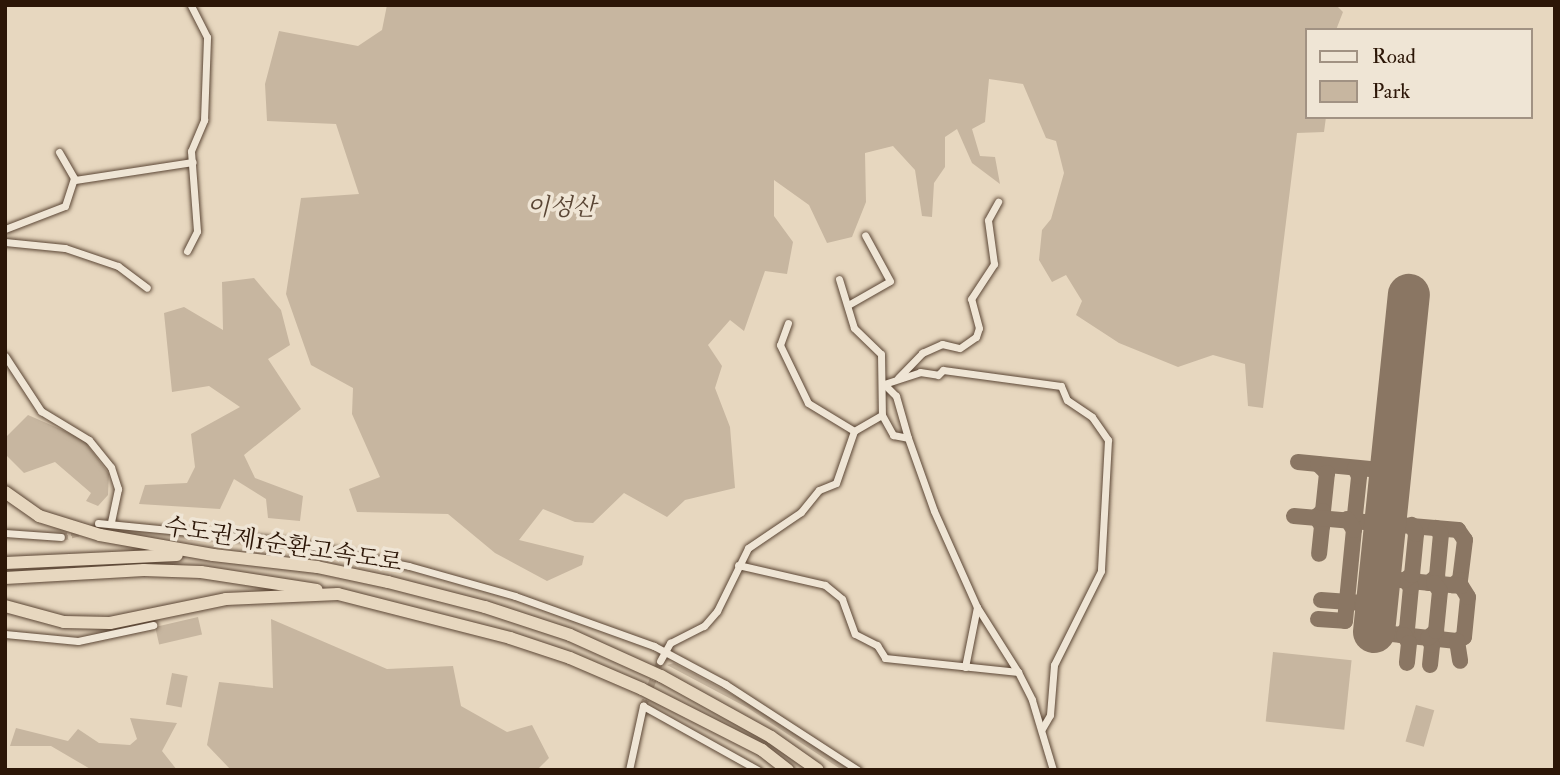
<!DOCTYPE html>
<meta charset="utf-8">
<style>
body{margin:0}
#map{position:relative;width:1560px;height:775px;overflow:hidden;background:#e7d7bf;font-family:"IM FELL Double Pica","Noto Serif KR",serif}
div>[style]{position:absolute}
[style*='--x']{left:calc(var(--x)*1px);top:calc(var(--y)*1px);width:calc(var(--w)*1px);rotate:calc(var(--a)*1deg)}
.green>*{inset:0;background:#c7b6a0;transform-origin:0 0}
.taxiway>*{height:16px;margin:-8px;padding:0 8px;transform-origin:8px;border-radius:8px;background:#8a7663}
.runway>*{height:42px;margin:-21px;padding:0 21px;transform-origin:21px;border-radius:21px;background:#8a7663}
.minor-tunnel>*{height:7px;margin-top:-3.5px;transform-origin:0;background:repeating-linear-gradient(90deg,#c2b09a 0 7px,transparent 0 10.5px)}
.roads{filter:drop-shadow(0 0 2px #5b4635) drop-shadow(0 0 2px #5b4635)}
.minor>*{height:7px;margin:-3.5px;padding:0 3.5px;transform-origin:3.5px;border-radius:3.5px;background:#efe5d5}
.motorway>*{height:12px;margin:-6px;padding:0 6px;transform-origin:6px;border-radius:6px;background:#e7d7bf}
span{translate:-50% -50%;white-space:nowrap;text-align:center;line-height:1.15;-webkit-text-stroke:7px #efe5d5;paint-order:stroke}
.park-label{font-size:24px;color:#5a4635;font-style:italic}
.street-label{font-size:24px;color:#2c1607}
.frame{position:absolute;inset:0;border:7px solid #2c1607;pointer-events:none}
.legend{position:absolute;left:1305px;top:28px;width:228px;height:91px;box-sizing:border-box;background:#efe5d5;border:2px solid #a19283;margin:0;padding:9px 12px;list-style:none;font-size:21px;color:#2c1607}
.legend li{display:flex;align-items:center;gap:14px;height:35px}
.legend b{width:35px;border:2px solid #a19283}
</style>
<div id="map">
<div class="green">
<div style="clip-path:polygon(387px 5px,1336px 5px,1343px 12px,1336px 30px,1306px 30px,1306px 117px,1326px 117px,1324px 132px,1297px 133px,1263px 408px,1248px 406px,1245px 364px,1213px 355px,1178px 367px,1119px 343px,1076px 315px,1082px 301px,1066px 275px,1052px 282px,1039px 260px,1042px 230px,1051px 219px,1064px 173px,1056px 141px,1046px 138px,1023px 84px,989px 79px,985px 122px,972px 129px,980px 156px,995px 157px,1000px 184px,972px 163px,957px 129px,945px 137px,945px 167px,934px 183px,932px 217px,922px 216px,915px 170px,893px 146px,865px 153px,866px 202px,852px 237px,827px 243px,809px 205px,774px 180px,774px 216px,793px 242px,787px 274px,765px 271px,744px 331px,730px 320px,708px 345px,722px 366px,715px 388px,730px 427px,735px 488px,685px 500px,667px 517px,624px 493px,593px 523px,575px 522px,543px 509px,519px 540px,584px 556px,582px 565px,547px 581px,495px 553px,448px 514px,357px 512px,349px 489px,380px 477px,352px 414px,353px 388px,311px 365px,286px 294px,301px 198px,359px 194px,336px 124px,267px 121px,265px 84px,279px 31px,358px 46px,382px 30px)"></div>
<div style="clip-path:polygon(254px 278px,281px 310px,290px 345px,268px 359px,301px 409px,244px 455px,255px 478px,303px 496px,300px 521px,268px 518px,266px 499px,234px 479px,220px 509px,139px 504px,145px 485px,187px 483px,195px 467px,191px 434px,240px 407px,209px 386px,172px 392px,164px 313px,184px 307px,223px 330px,222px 282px)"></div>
<div style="clip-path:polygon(28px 415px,83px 439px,109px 474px,108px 495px,98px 506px,86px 501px,91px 493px,55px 462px,24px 473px,5px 454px,5px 438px)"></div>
<div style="left:198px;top:617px;width:18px;height:44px;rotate:77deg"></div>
<div style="clip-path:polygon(271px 619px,387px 669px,453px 666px,461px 706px,507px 732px,532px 725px,549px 758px,537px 770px,231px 770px,207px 745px,219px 682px,273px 688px)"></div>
<div style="left:1273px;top:652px;width:79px;height:70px;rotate:6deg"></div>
<div style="clip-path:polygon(674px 663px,759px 709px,852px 770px,842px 770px,748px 708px,667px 665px)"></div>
<div style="left:172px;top:673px;width:16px;height:32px;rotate:11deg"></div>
<div style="left:1416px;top:705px;width:19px;height:38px;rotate:16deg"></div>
<div style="clip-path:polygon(130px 718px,177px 723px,162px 751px,177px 770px,92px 770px,51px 746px,10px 746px,16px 728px,68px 741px,78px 729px,99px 743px,130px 745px,137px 739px)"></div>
</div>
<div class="taxiway">
<div style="--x:1298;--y:462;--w:93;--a:5.5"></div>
<div style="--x:1318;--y:464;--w:13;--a:45"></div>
<div style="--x:1327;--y:473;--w:38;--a:96"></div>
<div style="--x:1323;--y:511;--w:9;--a:139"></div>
<div style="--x:1316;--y:517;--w:11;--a:56"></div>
<div style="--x:1322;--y:526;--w:28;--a:96"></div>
<div style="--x:1294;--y:516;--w:165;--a:4.9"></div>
<div style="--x:1458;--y:530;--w:12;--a:55"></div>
<div style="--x:1465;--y:540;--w:40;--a:97.1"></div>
<div style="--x:1460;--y:580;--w:9;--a:144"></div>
<div style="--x:1350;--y:520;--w:7;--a:-45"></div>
<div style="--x:1355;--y:515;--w:39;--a:-84"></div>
<div style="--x:1359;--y:476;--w:9;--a:-117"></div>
<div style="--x:1429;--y:583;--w:11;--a:-41"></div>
<div style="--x:1437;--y:576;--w:42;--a:-84.6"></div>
<div style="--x:1441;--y:534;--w:8;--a:-130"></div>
<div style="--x:1321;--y:600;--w:56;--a:4.1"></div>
<div style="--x:1318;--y:619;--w:27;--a:4"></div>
<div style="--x:1345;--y:621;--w:91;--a:-84.4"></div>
<div style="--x:1354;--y:530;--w:13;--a:-122"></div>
<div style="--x:1374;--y:632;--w:83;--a:6.2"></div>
<div style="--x:1457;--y:641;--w:8;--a:-30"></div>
<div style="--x:1464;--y:637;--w:40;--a:-84.3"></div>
<div style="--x:1468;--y:597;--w:13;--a:-122"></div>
<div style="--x:1461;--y:586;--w:81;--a:-174.4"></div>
<div style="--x:1401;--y:635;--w:8;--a:-45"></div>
<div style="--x:1407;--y:629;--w:42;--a:-84.6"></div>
<div style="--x:1411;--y:587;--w:9;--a:-131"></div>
<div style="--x:1405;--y:580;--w:9;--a:-36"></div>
<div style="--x:1412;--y:575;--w:41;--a:-84.4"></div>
<div style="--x:1416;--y:534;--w:10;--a:-114"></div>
<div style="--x:1404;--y:635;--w:9;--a:58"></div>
<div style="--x:1409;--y:643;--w:20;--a:96"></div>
<div style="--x:1457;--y:641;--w:20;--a:81"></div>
<div style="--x:1430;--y:665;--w:20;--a:-84"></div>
<div style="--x:1432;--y:645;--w:8;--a:-120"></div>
<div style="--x:1428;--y:638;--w:11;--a:-41"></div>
<div style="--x:1436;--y:631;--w:40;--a:-84.3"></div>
<div style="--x:1440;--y:591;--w:10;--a:-127"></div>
</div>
<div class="runway">
<div style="--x:1374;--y:632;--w:339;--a:-84.1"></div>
</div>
<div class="minor-tunnel">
<div style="--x:61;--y:537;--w:48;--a:-14.6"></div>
<div style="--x:643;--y:706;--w:48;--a:-69.3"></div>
</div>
<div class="roads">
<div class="minor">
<div style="--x:59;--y:152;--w:32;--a:60"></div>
<div style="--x:75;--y:180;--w:119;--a:-8.7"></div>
<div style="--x:5;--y:229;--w:64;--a:-21"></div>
<div style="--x:65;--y:206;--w:29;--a:-72"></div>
<div style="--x:5;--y:242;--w:60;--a:5.7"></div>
<div style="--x:65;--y:248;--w:56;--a:18.8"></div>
<div style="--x:118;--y:266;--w:36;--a:37"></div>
<div style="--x:187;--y:251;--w:22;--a:-63"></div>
<div style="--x:197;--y:231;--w:80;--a:-94.3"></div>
<div style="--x:191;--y:151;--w:34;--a:-67"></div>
<div style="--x:204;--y:120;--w:83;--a:-87.9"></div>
<div style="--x:207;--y:37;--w:36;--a:-117"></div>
<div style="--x:839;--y:279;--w:51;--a:73"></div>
<div style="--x:854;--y:328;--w:37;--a:44"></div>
<div style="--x:881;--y:354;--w:61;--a:89.1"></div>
<div style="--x:882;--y:415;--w:23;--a:61"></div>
<div style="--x:893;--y:435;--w:15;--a:11"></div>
<div style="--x:908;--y:438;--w:77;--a:70.4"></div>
<div style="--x:934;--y:511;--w:105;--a:65.9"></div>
<div style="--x:977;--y:607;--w:77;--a:57.8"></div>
<div style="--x:848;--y:305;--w:48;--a:-29.7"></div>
<div style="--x:890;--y:281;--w:52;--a:-118.5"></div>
<div style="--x:788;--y:323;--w:23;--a:110"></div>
<div style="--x:780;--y:345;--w:64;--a:64.2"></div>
<div style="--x:808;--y:403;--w:54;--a:31.3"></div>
<div style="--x:5;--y:356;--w:66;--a:56.8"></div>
<div style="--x:41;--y:411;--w:56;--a:31.1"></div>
<div style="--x:89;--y:440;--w:35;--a:51"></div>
<div style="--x:111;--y:467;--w:23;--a:72"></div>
<div style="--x:118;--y:489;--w:35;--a:102"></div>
<div style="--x:898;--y:378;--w:35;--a:-46"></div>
<div style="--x:922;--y:353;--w:22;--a:-24"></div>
<div style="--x:942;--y:344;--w:18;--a:13"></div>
<div style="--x:960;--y:348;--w:19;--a:-35"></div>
<div style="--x:976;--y:337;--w:9;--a:-72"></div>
<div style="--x:979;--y:328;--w:30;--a:-105"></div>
<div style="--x:971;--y:299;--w:42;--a:-56.7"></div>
<div style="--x:994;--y:264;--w:44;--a:-97.8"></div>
<div style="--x:988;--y:220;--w:21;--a:-61"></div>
<div style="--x:908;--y:438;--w:44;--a:-105.9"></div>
<div style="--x:896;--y:396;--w:17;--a:-135"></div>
<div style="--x:884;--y:384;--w:38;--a:-18"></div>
<div style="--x:920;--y:372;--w:18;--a:9"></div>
<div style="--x:938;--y:375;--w:7;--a:-45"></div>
<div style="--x:943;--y:370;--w:119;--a:7.7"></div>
<div style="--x:1061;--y:386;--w:15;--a:67"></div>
<div style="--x:1067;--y:400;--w:30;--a:34"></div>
<div style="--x:1092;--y:417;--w:28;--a:55"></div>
<div style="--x:1108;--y:440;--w:131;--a:93.1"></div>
<div style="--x:1101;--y:571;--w:105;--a:116.6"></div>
<div style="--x:1054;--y:665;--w:50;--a:94.6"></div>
<div style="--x:1050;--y:715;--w:16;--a:120"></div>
<div style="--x:98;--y:523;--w:196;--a:5.6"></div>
<div style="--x:293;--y:542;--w:118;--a:11.7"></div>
<div style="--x:409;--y:566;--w:110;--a:15.8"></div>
<div style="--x:515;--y:596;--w:148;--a:19.8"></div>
<div style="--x:654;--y:646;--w:81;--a:28.2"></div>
<div style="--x:725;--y:684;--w:158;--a:32.9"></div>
<div style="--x:5;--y:533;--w:56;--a:4.1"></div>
<div style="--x:738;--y:565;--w:89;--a:12.9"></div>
<div style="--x:825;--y:585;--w:22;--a:39"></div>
<div style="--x:842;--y:599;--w:37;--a:70"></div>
<div style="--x:855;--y:634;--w:25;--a:27"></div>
<div style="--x:877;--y:645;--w:15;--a:58"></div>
<div style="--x:885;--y:658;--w:134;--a:6"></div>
<div style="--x:1018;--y:672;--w:31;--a:63"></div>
<div style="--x:1032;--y:700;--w:73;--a:73.3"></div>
<div style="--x:5;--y:634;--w:73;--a:5.5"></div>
<div style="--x:78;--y:641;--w:77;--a:-12"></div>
<div style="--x:660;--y:661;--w:21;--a:-61"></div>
<div style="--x:670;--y:643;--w:38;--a:-27"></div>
<div style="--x:704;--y:626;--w:20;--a:-49"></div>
<div style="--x:717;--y:611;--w:70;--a:-63.8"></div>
<div style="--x:748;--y:548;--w:64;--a:-34.2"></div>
<div style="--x:801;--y:512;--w:28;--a:-51"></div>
<div style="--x:819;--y:490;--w:18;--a:-22"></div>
<div style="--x:836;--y:483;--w:55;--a:-70.9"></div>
<div style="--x:854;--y:431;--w:32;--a:-30"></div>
<div style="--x:965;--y:667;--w:61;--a:-78.7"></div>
<div style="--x:629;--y:770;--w:66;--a:-77.7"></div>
<div style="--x:643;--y:706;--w:132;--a:29.1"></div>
</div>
<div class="motorway">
<div style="--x:5;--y:492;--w:42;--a:35.2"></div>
<div style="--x:39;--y:516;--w:64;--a:17.3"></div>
<div style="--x:100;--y:535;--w:115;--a:10"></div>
<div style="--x:213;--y:555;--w:105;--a:6.6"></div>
<div style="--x:317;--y:567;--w:73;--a:11.9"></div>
<div style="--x:388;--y:582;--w:100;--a:14.5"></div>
<div style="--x:485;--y:607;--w:89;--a:18.2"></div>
<div style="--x:570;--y:635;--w:100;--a:24.3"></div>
<div style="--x:661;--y:676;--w:126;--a:29"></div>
<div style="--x:771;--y:737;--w:57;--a:35.1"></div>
<div style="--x:5;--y:563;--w:172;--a:-2.7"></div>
<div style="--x:5;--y:578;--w:139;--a:-3.3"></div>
<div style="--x:144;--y:570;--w:57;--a:2"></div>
<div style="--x:201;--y:572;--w:117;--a:8.8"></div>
<div style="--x:5;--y:606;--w:61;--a:15.2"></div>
<div style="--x:64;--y:622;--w:46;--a:1.2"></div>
<div style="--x:110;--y:623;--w:118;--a:-11.7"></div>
<div style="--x:226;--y:599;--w:112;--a:-2.6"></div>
<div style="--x:338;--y:594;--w:178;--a:14.3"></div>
<div style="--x:510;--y:638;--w:63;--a:18.4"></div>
<div style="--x:570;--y:658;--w:78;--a:23.3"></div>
<div style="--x:642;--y:689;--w:135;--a:26.9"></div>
<div style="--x:762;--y:750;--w:33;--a:38"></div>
</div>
</div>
<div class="park-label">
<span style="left:561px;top:208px">이성산</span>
</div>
<div class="street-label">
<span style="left:283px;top:545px;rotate:9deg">수도권제1순환고속도로</span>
</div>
<div class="frame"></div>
<ul class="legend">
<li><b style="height:9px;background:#efe5d5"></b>Road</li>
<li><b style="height:19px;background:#c7b6a0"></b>Park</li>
</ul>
</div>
